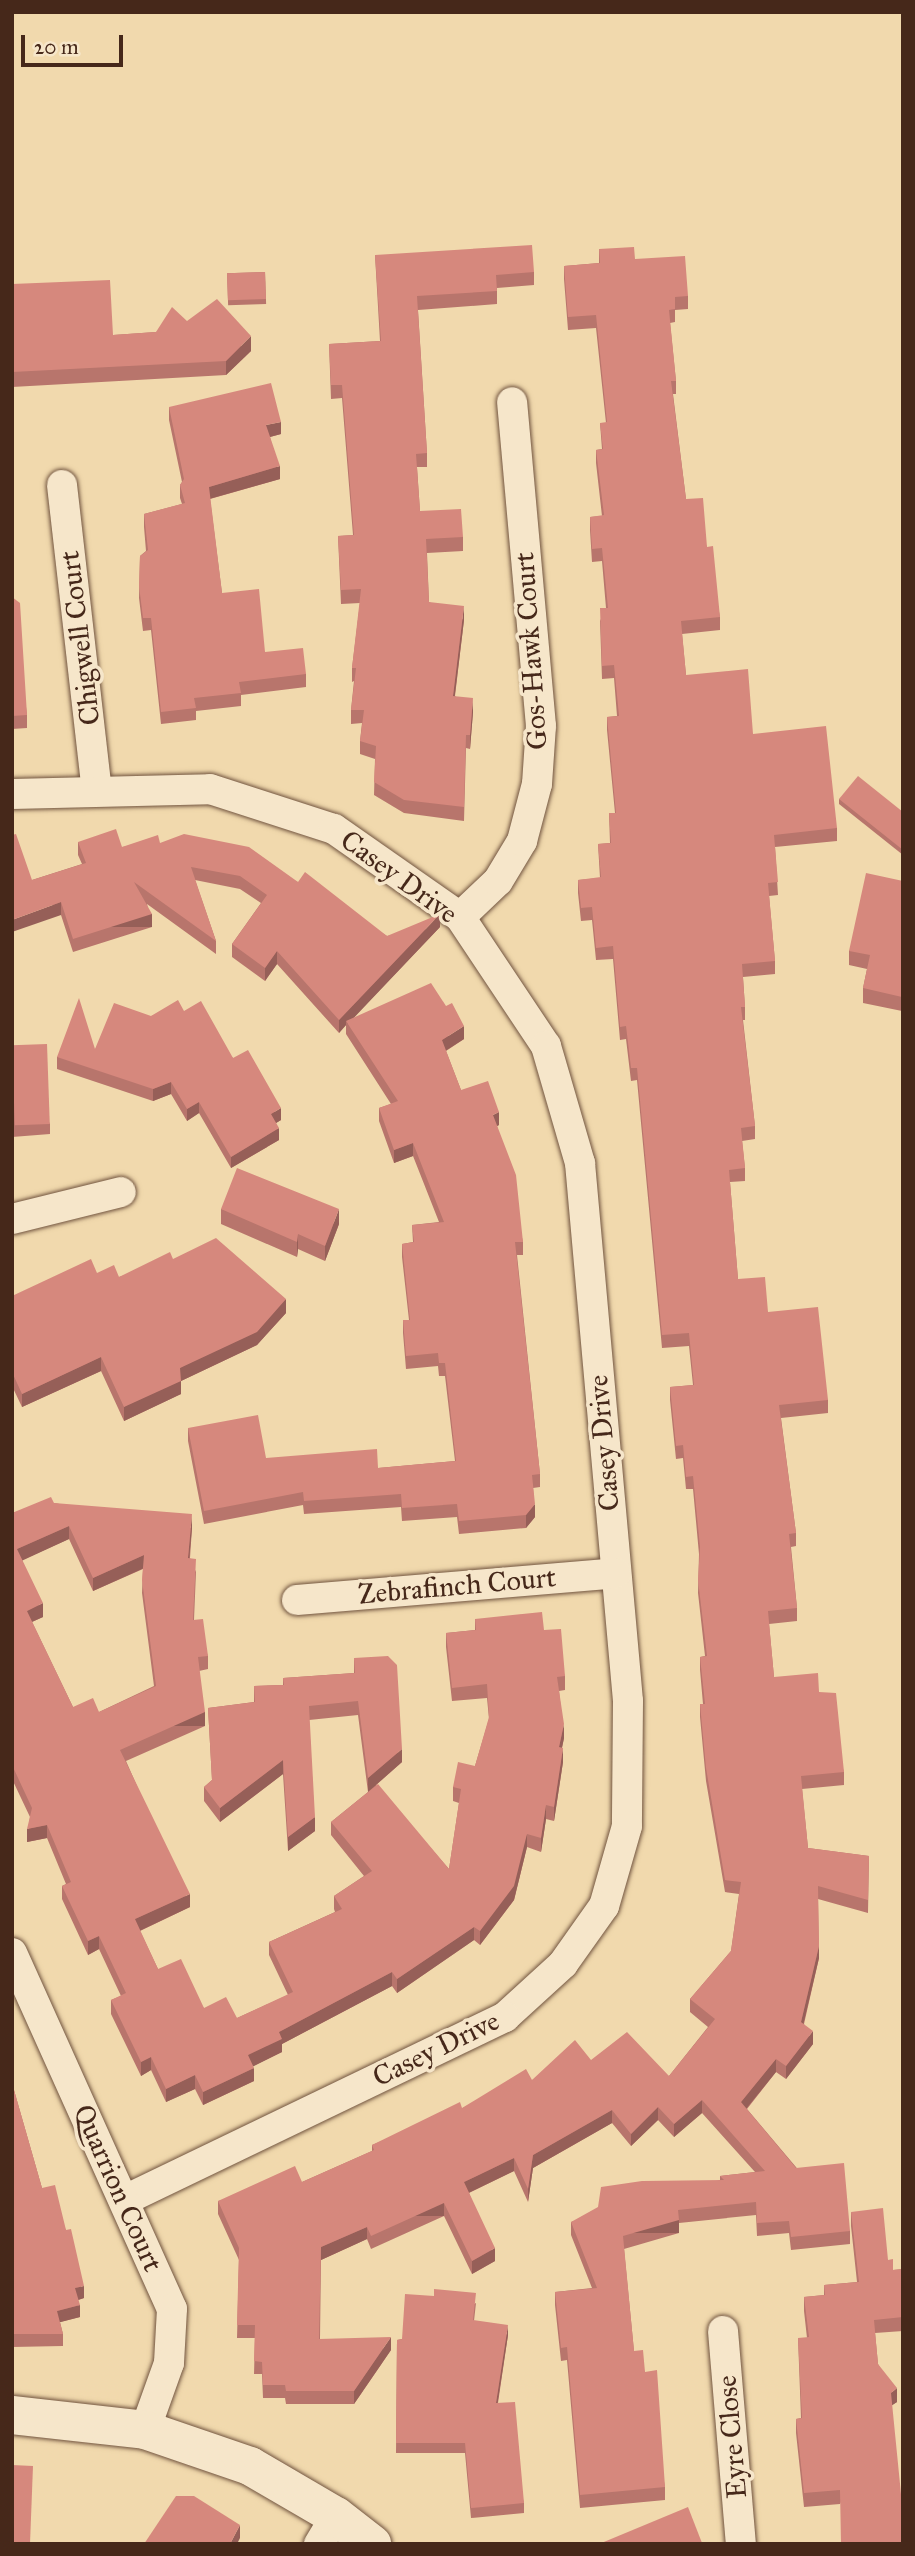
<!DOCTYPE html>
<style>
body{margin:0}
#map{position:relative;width:915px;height:2556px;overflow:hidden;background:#f1d9ad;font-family:"IM FELL Great Primer",serif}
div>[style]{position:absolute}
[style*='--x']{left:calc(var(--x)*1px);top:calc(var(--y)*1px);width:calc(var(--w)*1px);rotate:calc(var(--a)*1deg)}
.roads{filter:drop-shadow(0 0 2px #71543f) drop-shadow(0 0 2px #71543f)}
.street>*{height:30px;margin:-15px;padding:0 15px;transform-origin:15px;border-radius:15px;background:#f6e6ca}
.secondary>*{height:38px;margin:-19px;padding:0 19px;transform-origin:19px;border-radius:19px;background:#f6e6ca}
.wall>*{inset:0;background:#b8756c;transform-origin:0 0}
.shaded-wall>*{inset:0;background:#965f58;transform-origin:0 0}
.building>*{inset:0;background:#d6887d;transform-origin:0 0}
span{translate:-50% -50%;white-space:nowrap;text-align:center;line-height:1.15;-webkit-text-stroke:7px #f6e6ca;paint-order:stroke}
.street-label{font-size:28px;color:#46281a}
.frame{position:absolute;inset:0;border:14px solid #46281a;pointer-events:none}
.scale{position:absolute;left:21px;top:35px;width:102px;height:32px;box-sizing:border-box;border:4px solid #46281a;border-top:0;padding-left:9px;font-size:21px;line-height:24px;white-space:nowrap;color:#46281a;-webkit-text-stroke:5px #f6e6ca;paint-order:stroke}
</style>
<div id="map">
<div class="roads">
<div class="street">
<div style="--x:62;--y:485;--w:307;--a:83.5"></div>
<div style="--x:12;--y:794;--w:198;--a:-1.4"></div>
<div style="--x:210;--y:789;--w:130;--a:17.9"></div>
<div style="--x:334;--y:829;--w:154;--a:34.9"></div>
<div style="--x:460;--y:917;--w:155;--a:56.3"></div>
<div style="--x:546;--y:1046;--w:122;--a:73.8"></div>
<div style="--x:580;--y:1163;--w:540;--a:84.9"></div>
<div style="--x:628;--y:1701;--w:125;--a:90.5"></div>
<div style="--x:627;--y:1826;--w:83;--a:106"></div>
<div style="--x:604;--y:1906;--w:71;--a:125.3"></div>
<div style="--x:563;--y:1964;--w:79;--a:137.6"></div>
<div style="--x:505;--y:2017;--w:423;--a:154.3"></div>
<div style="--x:460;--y:917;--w:52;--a:-43.5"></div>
<div style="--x:498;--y:881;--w:47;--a:-59"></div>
<div style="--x:522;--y:841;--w:59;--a:-75.3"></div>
<div style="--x:537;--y:784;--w:58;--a:-86.1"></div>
<div style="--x:541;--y:726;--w:325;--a:-95.1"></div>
<div style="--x:12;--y:1219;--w:112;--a:-13.9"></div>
<div style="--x:297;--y:1600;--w:320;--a:-4.8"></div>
<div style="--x:12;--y:1953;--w:390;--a:65.8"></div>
<div style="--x:172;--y:2309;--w:54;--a:93.2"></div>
<div style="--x:169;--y:2363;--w:71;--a:109.7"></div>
<div style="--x:723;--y:2331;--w:214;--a:85.2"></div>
<div style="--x:319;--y:2544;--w:33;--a:-59"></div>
</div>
<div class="secondary">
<div style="--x:12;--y:2415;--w:134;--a:6.4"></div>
<div style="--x:145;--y:2430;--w:111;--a:18.9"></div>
<div style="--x:250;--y:2466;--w:99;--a:30.2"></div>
<div style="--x:336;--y:2516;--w:46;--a:37.9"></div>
</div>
</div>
<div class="wall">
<div style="clip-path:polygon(599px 249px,635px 259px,688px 296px,688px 309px,675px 310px,675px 322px,670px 323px,676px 381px,676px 394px,673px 394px,686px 499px,707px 547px,720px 617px,720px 630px,682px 634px,686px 675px,753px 734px,837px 828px,837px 841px,775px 847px,778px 895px,769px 896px,775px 961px,775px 974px,743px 977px,745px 1007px,745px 1020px,743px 1020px,755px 1126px,755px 1139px,742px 1141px,745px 1168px,745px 1181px,730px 1182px,738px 1279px,768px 1312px,828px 1400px,828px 1413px,781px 1418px,796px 1533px,796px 1546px,791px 1547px,797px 1608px,797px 1621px,769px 1624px,774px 1677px,819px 1692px,844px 1772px,844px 1785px,802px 1789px,808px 1848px,869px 1856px,868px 1913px,818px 1899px,819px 1958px,804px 2024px,813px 2044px,786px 2079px,776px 2072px,747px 2109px,850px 2231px,850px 2244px,791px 2250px,789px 2233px,757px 2236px,756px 2215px,679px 2223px,679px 2233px,624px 2249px,634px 2351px,645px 2372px,665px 2487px,665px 2500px,580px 2508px,567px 2360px,561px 2361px,555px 2305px,555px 2292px,592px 2288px,571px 2235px,571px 2222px,720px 2180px,720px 2176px,755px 2172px,702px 2113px,674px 2137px,658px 2120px,631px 2146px,612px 2123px,533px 2168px,528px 2202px,514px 2171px,469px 2193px,495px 2261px,472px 2274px,444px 2216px,371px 2249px,367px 2239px,321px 2260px,320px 2339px,391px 2350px,354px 2404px,286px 2404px,285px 2398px,263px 2398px,262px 2374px,254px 2374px,255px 2338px,237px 2338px,239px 2260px,218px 2214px,218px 2201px,302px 2182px,372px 2151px,372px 2145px,532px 2080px,591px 2060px,669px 2076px,708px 2027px,690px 2012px,690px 1999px,731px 1951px,739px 1894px,725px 1892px,706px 1781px,700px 1717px,700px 1704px,703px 1704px,700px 1670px,700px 1657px,705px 1656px,698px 1593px,699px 1554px,693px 1489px,686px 1489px,683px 1458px,676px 1459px,670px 1400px,670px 1387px,693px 1385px,689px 1346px,662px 1348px,637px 1080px,631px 1081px,626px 1039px,620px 1040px,613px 959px,596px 960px,592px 920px,581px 921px,578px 893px,578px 880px,600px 878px,598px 844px,610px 843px,609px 813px,615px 813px,607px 730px,607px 717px,617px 716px,614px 678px,602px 679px,600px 621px,606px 608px,602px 561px,592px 562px,590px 530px,590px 517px,602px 516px,596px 463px,596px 450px,602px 449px,600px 423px,606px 423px,596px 328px,568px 330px,564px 279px,564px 266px,599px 263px)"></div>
<div style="clip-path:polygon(375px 255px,534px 272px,534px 285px,497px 288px,497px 304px,418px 310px,427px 453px,427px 467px,417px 467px,420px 511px,463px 537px,463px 551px,427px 553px,429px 602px,464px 620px,455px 696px,473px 712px,470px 749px,466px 748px,464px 821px,404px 813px,374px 795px,375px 759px,360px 754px,360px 741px,362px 723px,351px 724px,351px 710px,354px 681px,352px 682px,352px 668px,360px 603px,341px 604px,338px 536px,353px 535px,342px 398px,331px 399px,329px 344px,380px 341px)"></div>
<div style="left:265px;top:272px;width:32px;height:38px;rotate:88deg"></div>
<div style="clip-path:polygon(12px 284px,113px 335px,156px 332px,187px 321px,251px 351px,226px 375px,12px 387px)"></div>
<div style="clip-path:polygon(169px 407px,281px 434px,270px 437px,280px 479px,210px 499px,222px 593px,265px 652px,306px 674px,306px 687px,241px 695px,241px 706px,196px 711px,196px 720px,161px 724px,151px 630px,143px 631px,139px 598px,140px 556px,146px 551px,144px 527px,144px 514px,182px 504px,180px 498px,180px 485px,182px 482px,169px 420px)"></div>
<div style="clip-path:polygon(12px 597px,27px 715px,27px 728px,12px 729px)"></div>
<div style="clip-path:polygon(839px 799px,903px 812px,903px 855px,839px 804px)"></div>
<div style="clip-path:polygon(78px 842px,122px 847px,160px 843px,298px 882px,387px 936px,440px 927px,353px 1018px,464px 1039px,446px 1051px,461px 1090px,499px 1125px,497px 1126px,523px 1242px,523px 1255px,517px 1255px,540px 1474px,540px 1487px,533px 1488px,535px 1517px,526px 1528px,459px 1534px,457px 1517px,402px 1521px,401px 1507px,304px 1514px,303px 1505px,204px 1524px,188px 1441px,188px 1428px,266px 1458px,378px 1468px,455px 1461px,445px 1376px,439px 1376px,438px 1366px,406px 1369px,403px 1333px,403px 1320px,409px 1320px,402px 1257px,402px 1244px,413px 1242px,412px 1225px,439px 1222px,413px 1156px,394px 1163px,379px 1121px,379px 1108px,391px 1104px,346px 1034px,346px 1025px,339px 1033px,277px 964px,265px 981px,232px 957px,232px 944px,261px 903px,240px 889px,195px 880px,216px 941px,216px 954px,147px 904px,152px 927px,73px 952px,61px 915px,32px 880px,82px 864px,78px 855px)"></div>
<div style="clip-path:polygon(903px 881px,903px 1008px,902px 1011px,863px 1003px,863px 988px,867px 969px,849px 965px,849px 951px)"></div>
<div style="clip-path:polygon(184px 1011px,233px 1058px,281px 1120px,276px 1123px,279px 1140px,231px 1168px,199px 1113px,187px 1121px,171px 1094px,153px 1101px,57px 1069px,57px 1057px,95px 1049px,151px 1016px)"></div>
<div style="clip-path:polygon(12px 1045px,50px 1124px,50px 1134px,12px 1137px)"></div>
<div style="clip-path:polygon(221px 1209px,339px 1224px,325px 1261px,298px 1249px,297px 1257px,221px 1224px)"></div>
<div style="clip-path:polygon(173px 1259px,286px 1313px,257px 1345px,181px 1381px,181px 1394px,124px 1421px,101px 1371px,22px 1407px,12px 1386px,12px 1296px,97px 1273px,119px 1277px)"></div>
<div style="clip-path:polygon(evenodd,54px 1503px,192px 1528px,190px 1558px,196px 1572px,194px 1620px,208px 1656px,208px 1669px,199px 1671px,205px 1726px,126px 1761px,190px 1907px,140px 1931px,158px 1969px,204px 2008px,237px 2018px,288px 1995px,269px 1955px,269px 1942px,335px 1912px,334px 1909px,334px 1896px,364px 1876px,331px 1835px,331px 1822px,368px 1792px,358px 1715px,309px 1720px,315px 1831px,288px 1851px,283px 1774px,220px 1822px,204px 1801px,204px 1787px,212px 1780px,208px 1708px,254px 1702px,254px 1686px,283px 1685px,283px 1678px,354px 1673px,354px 1658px,402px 1762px,376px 1785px,449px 1869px,459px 1803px,453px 1801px,453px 1787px,475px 1766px,489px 1719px,487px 1698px,452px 1701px,446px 1647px,446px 1633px,475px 1630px,475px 1619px,544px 1630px,565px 1676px,565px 1690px,559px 1691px,564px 1738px,562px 1748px,563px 1762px,554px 1821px,546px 1819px,541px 1852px,527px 1847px,514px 1900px,480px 1945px,474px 1940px,397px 1993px,392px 1986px,282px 2044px,282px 2052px,253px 2066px,254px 2081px,203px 2105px,195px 2089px,166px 2102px,151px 2070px,141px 2076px,111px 2014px,111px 2000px,121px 1996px,99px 1949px,88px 1955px,62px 1899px,62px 1886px,66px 1884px,47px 1838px,27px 1842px,30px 1817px,12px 1779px,12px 1513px,54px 1503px,69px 1539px,93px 1591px,143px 1569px,142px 1593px,154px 1686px,99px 1712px,73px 1707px,32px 1622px,43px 1617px,22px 1560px,69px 1539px)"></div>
<div style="clip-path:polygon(12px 2083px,42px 2188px,66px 2230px,84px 2298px,78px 2300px,80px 2317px,60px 2322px,63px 2334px,63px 2346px,12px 2347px)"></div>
<div style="clip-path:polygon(851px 2212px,888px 2260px,893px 2270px,903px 2269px,903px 2331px,875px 2333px,878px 2364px,897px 2402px,892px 2405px,840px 2504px,804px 2507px,796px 2433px,796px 2419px,801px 2418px,798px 2338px,807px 2338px,804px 2311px,804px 2297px,824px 2295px,824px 2285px,857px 2282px,851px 2226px)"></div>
<div style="clip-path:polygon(476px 2303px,474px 2321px,508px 2335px,498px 2403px,524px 2503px,524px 2513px,471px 2518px,465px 2453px,396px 2453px,397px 2340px,402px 2339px)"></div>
</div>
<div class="shaded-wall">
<div style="clip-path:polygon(251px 336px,251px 351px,226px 375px,226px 361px)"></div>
<div style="clip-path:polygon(281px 422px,281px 434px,266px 438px,266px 425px)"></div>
<div style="clip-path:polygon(280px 466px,280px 479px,209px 499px,209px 487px)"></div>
<div style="clip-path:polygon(464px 606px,464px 620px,453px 710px,453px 696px)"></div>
<div style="clip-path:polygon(473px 698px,473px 712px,470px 749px,470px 735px)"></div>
<div style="clip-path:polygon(61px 902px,61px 915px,12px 932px,12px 920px)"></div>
<div style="left:152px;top:914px;width:13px;height:83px;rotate:90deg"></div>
<div style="clip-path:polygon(440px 914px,440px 927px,348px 1024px,346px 1021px,346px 1025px,339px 1033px,339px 1020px)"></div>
<div style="clip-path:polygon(277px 951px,277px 964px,265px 981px,265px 968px)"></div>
<div style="clip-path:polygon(464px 1026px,464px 1039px,442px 1053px,442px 1040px)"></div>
<div style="clip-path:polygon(171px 1082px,171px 1094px,153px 1101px,153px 1089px)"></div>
<div style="clip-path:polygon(199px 1102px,199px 1113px,187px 1121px,187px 1109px)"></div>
<div style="clip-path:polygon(281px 1108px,281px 1120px,271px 1126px,271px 1114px)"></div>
<div style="clip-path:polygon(499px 1112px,499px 1125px,493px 1128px,493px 1115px)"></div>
<div style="clip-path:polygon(279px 1128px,279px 1140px,231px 1168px,231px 1157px)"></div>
<div style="clip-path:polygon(413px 1143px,413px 1156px,394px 1163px,394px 1150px)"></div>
<div style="clip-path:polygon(339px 1209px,339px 1224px,325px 1261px,325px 1246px)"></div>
<div style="clip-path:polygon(298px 1234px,298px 1249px,297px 1257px,297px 1242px)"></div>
<div style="clip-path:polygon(286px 1299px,286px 1313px,257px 1345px,181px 1381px,181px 1394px,124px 1421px,124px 1407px,180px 1368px)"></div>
<div style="clip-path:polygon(101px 1357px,101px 1371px,22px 1407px,22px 1394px)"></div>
<div style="clip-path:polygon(535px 1504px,535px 1517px,526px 1528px,526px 1515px)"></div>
<div style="clip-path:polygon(192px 1514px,192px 1528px,188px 1571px,188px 1558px)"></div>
<div style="clip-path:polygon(69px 1526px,69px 1539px,17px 1563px,17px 1549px)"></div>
<div style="clip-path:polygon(144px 1555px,144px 1568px,93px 1591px,93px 1578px)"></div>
<div style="clip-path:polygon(43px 1603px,43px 1617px,27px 1624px,27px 1611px)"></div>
<div style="left:205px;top:1712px;width:14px;height:93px;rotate:90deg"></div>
<div style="clip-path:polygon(564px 1724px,564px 1738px,559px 1761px,559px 1747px)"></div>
<div style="clip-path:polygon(563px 1748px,563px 1762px,554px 1821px,554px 1807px)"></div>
<div style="clip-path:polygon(402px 1749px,402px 1762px,368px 1792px,368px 1778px)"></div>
<div style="clip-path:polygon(283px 1760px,283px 1774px,220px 1822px,220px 1808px)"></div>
<div style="clip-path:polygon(546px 1805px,546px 1819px,541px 1852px,541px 1838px)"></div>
<div style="clip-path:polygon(315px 1817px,315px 1831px,288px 1851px,288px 1837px)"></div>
<div style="clip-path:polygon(47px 1825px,47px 1838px,27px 1842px,27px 1829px)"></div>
<div style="clip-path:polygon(527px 1834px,527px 1847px,514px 1900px,480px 1945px,480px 1931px)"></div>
<div style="clip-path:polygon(190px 1894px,190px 1907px,135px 1933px,135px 1919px)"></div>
<div style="clip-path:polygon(474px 1927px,474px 1940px,397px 1993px,397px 1979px)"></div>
<div style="clip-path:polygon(99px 1936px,99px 1949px,88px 1955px,88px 1941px)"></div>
<div style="clip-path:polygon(819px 1946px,819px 1958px,801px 2034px,801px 2022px)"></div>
<div style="clip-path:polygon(392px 1972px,392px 1986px,282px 2044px,282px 2052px,248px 2069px,248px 2055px,279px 2032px)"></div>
<div style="clip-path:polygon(813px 2031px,813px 2044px,786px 2079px,786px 2066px)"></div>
<div style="clip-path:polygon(151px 2057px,151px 2070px,141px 2076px,141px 2062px)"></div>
<div style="clip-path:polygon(776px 2059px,776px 2072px,741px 2115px,741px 2102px)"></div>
<div style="clip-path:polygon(254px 2068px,254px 2081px,203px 2105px,203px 2092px)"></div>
<div style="clip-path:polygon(195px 2075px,195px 2089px,166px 2102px,166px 2089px)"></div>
<div style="clip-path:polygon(702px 2100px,702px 2113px,674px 2137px,674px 2124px)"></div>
<div style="clip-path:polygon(658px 2107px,658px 2120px,631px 2146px,631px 2134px)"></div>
<div style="clip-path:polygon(612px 2110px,612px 2123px,533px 2168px,528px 2202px,528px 2189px,533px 2155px)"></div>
<div style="clip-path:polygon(514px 2158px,514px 2171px,464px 2195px,464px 2182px)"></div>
<div style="left:444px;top:2203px;width:13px;height:80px;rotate:90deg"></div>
<div style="left:679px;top:2220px;width:13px;height:58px;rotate:90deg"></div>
<div style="clip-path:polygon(367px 2227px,367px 2239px,321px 2260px,321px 2247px)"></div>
<div style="clip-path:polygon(495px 2248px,495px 2261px,472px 2274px,472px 2261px)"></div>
<div style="clip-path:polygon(84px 2286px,84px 2298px,75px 2301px,75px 2288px)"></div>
<div style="clip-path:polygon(80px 2305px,80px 2317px,57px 2323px,57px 2311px)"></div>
<div style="clip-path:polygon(508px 2325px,508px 2335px,496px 2413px,496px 2403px)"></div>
<div style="clip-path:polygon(391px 2337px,391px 2350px,354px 2404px,354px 2391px)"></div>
<div style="clip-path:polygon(897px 2388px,897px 2402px,891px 2406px,891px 2393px)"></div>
<div style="clip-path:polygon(240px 2525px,240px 2538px,237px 2544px,230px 2544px)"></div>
</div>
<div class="building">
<div style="clip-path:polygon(532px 245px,534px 272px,496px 275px,497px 291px,417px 296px,427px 453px,416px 454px,420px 511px,461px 509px,463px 537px,426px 539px,429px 602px,464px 606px,453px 696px,473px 698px,470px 735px,466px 735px,464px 807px,404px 800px,374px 782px,376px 746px,360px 741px,364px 710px,351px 710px,356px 668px,352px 668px,361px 589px,341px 590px,338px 536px,354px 535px,342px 385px,331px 385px,329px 344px,381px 341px,375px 255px)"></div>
<div style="clip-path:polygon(634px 247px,635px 259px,685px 256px,688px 296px,675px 297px,675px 309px,669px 310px,676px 381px,671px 381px,686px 499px,703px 498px,707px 547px,713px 546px,720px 617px,681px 621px,686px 675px,748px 669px,753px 734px,826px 726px,837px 828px,774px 835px,778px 882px,768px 883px,775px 961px,742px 964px,745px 1007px,741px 1007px,755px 1126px,741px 1128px,745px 1168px,729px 1170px,738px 1279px,765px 1277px,768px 1312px,818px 1307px,828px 1400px,779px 1405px,796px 1533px,789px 1534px,797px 1608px,768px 1611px,774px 1677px,818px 1673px,819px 1692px,836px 1693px,844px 1772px,801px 1776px,808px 1848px,869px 1856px,868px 1900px,818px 1886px,819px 1946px,801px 2022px,813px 2031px,786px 2066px,776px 2059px,741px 2102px,796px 2168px,844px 2163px,850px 2231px,791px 2237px,789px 2221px,757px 2223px,756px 2202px,678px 2210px,679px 2220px,623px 2236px,634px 2351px,643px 2350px,645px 2372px,657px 2370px,665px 2487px,580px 2495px,567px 2347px,561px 2348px,555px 2292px,597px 2288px,571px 2222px,598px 2207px,601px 2187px,642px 2181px,724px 2180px,720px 2176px,765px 2171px,702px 2100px,674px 2124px,658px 2107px,631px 2134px,612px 2110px,533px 2155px,528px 2189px,514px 2158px,464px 2182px,495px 2248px,472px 2261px,444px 2203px,371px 2236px,367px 2227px,321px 2247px,319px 2339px,391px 2337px,354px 2391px,286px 2391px,285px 2385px,263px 2385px,262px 2362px,254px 2361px,255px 2325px,237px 2325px,239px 2248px,218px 2201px,295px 2166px,302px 2182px,374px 2150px,372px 2145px,460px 2102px,462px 2108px,526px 2069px,532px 2080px,575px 2040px,591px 2060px,627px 2032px,669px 2076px,715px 2019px,690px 1999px,731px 1951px,741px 1882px,725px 1880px,706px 1768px,700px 1704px,705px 1704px,700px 1657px,707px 1656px,698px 1580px,700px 1547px,693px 1476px,686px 1477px,683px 1445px,676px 1446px,670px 1387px,694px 1385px,689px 1333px,662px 1335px,637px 1068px,631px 1068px,626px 1026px,620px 1027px,613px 946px,596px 948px,592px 907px,581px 908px,578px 880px,601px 877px,598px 844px,611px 843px,609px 813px,616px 813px,607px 717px,619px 716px,614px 665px,602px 666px,600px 608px,608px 608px,602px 548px,592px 549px,590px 517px,604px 515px,596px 450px,603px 449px,600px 423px,607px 422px,596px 315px,568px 317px,564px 266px,600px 263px,599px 249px)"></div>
<div style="left:265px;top:272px;width:27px;height:38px;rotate:88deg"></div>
<div style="clip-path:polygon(110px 280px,113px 335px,156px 332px,172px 307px,187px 321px,217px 299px,251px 336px,226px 361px,12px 372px,12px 284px)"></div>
<div style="clip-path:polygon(271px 383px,281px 422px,266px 425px,280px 466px,209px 487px,222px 593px,259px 589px,265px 652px,303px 648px,306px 674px,239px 682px,241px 693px,194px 698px,196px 708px,161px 712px,151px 618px,143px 618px,139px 586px,140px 556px,148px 550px,144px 514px,185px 503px,180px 485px,184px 479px,169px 407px)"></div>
<div style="clip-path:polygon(12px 597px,20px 603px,27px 715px,12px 716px)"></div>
<div style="clip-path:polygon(858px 776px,903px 812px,903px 850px,839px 799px)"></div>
<div style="clip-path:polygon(116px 829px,122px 847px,158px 835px,160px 843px,184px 834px,249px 847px,298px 882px,305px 872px,387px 936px,440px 914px,339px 1020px,277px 951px,265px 968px,232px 944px,267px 895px,240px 876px,191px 867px,216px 941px,134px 882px,152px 914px,73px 939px,61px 902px,12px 920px,12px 835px,16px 834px,32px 880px,86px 863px,78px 842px)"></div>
<div style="clip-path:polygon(866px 873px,903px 881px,902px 997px,863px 988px,870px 955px,849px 951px)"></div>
<div style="clip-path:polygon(431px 983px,446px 1006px,452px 1003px,464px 1026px,442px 1040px,461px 1090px,488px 1081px,499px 1112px,493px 1115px,516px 1175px,523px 1242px,515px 1242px,540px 1474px,532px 1475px,535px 1504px,526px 1515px,459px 1521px,457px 1504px,402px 1508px,401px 1494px,304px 1501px,303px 1492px,204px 1511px,188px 1428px,258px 1415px,266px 1458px,377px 1449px,378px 1468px,456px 1461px,445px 1363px,439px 1363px,438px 1353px,406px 1356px,403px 1320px,410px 1320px,402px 1244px,414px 1242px,412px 1225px,444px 1222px,413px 1143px,394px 1150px,379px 1108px,398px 1101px,346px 1021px)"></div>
<div style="clip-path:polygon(79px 998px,95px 1049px,114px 1003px,151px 1016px,178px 1000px,184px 1011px,201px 1001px,233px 1058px,248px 1050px,281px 1108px,271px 1114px,279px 1128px,231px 1157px,199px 1102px,187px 1109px,171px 1082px,153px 1089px,57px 1057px)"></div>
<div style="left:47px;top:1044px;width:80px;height:35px;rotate:88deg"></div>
<div style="clip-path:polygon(237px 1168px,339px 1209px,325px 1246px,298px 1234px,297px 1242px,221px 1209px)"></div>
<div style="clip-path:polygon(216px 1238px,286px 1299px,257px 1332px,180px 1368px,181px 1381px,124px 1407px,101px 1357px,22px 1394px,12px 1372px,12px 1296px,91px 1259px,97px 1273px,114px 1265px,119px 1277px,170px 1252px,173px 1259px)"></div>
<div style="clip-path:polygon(evenodd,51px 1497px,54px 1503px,192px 1514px,188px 1558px,196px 1559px,193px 1620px,203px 1619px,208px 1656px,198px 1657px,205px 1712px,120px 1750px,190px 1894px,135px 1919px,158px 1969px,181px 1959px,204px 2008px,226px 1997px,237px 2018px,293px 1992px,269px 1942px,342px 1909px,334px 1896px,372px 1871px,331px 1822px,378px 1784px,449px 1869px,461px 1789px,453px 1787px,458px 1762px,475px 1766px,489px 1717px,487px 1684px,452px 1688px,446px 1633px,476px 1630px,475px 1619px,542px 1612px,544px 1630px,561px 1629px,565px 1676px,557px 1677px,564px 1724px,559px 1747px,563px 1748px,554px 1807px,546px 1805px,541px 1838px,527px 1834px,514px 1886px,480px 1931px,474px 1927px,397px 1979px,392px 1972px,279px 2032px,282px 2039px,248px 2055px,254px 2068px,203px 2092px,195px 2075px,166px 2089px,151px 2057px,141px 2062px,111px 2000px,126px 1993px,99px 1936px,88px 1941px,62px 1886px,71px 1882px,47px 1825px,27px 1829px,32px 1808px,12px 1765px,12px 1513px,51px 1497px,69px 1526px,93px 1578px,144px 1555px,142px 1580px,156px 1686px,99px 1712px,93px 1698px,73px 1707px,27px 1611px,43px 1603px,17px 1549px,69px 1526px)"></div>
<div style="clip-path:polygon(388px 1656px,397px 1665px,402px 1749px,368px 1778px,358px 1701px,309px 1706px,315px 1817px,288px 1837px,283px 1760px,220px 1808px,204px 1787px,212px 1780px,208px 1708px,255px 1702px,254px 1686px,284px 1685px,283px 1678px,355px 1673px,354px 1658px)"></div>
<div style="clip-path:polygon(12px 2083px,42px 2188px,55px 2185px,66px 2230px,71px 2229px,84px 2286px,75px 2288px,80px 2305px,57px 2311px,63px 2334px,12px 2334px)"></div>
<div style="clip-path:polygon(883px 2208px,888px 2260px,893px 2259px,893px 2270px,903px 2269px,903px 2317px,874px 2320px,878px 2364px,897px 2388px,891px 2393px,901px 2494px,903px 2494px,903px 2544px,841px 2544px,840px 2490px,804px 2493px,796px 2419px,802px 2418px,798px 2338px,809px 2337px,804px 2297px,825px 2295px,824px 2285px,859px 2282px,851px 2212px)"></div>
<div style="clip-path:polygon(434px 2289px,476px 2293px,473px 2320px,508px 2325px,496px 2403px,515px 2402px,524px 2503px,471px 2508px,465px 2443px,396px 2443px,397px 2340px,402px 2339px,405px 2294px,434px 2296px)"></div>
<div style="clip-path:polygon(12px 2465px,33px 2466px,30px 2544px,12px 2544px)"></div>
<div style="clip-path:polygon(176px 2496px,194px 2496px,240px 2525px,230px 2544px,144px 2544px)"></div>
<div style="clip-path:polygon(688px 2507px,702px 2543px,700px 2544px,599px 2544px)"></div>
</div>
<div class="street-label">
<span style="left:80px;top:638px;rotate:-97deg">Chigwell Court</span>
<span style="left:531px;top:651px;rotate:-94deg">Gos-Hawk Court</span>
<span style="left:399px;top:877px;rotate:36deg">Casey Drive</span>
<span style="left:604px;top:1443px;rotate:-95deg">Casey Drive</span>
<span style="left:457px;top:1586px;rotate:-5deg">Zebrafinch Court</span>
<span style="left:436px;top:2049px;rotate:-26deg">Casey Drive</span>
<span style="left:118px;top:2188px;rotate:66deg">Quarrion Court</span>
<span style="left:732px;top:2437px;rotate:-95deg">Eyre Close</span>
</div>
<div class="frame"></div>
<div class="scale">20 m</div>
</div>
